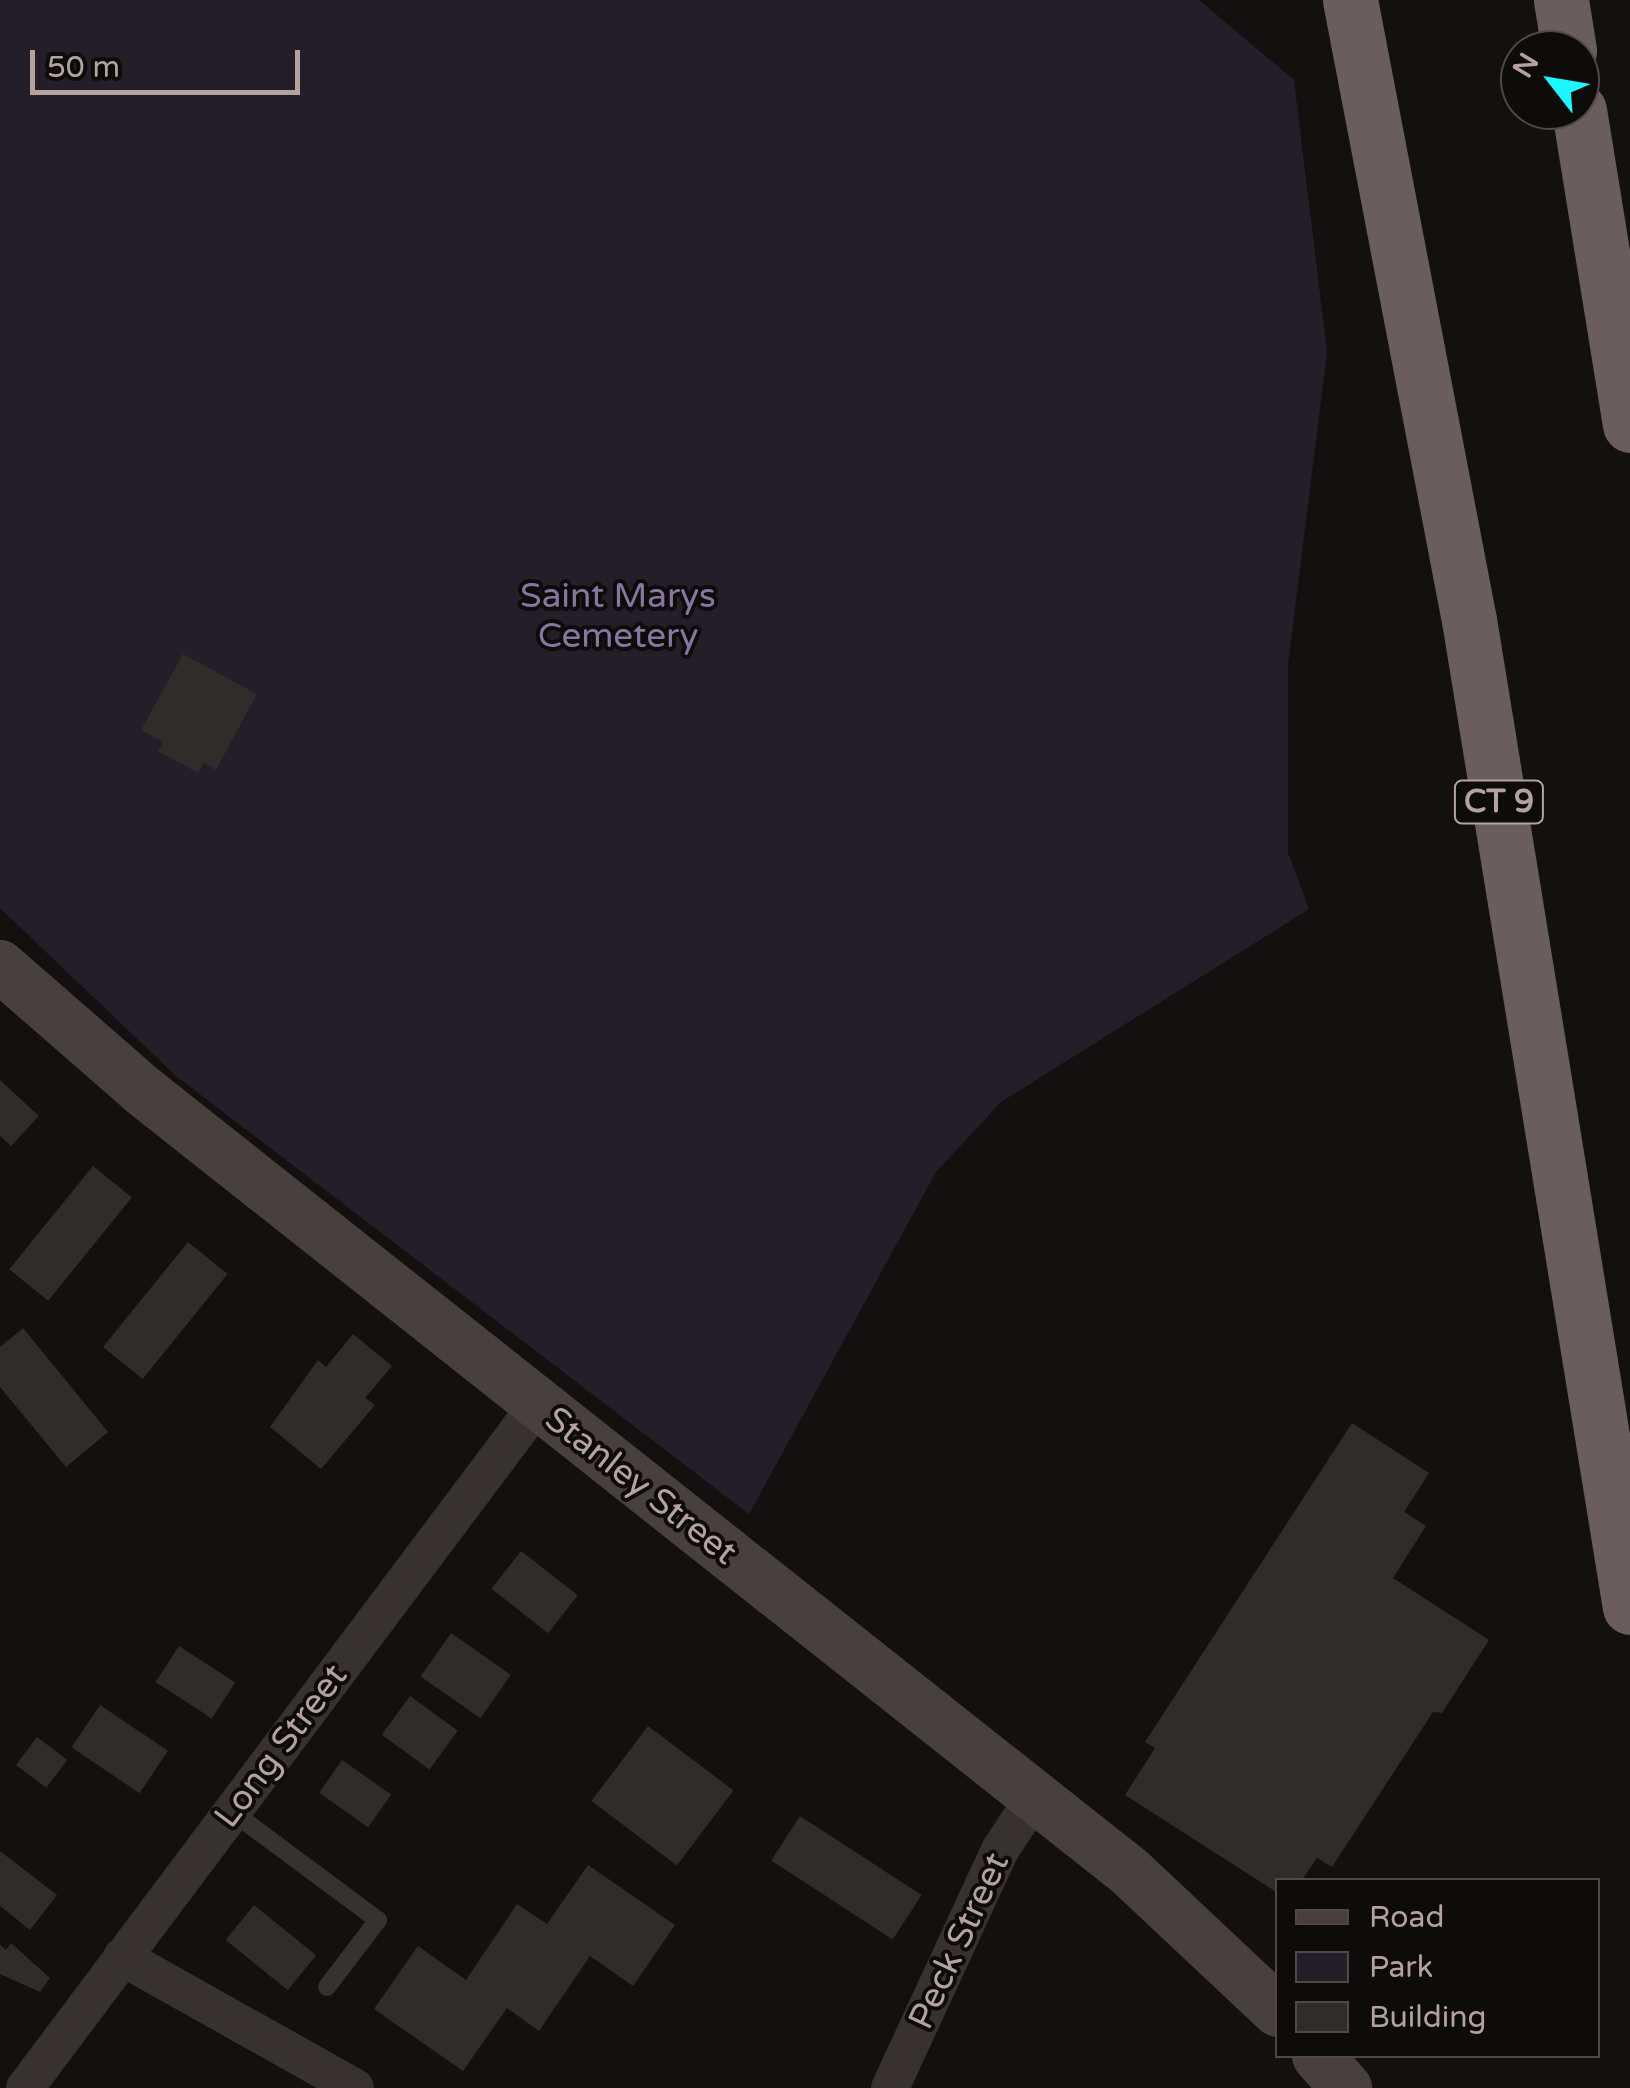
<!DOCTYPE html>
<style>
body{margin:0}
#map{position:relative;width:1630px;height:2088px;overflow:hidden;background:#121110;font-family:"Varela Round",sans-serif}
div>[style]{position:absolute}
[style*='--x']{left:calc(var(--x)*1px);top:calc(var(--y)*1px);width:calc(var(--w)*1px);rotate:calc(var(--a)*1deg)}
.green>*{inset:0;background:#231e28}
.building>*{inset:0;background:#2f2c2a;transform-origin:0 0}
.service>*{height:18px;margin:-9px;padding:0 9px;transform-origin:9px;border-radius:9px;background:#373231}
.minor>*{height:38px;margin:-19px;padding:0 19px;transform-origin:19px;border-radius:19px;background:#373231}
.secondary>*{height:52px;margin:-26px;padding:0 26px;transform-origin:26px;border-radius:26px;background:#47403f}
.motorway>*{height:55px;margin:-27.5px;padding:0 27.5px;transform-origin:27.5px;border-radius:27.5px;background:#695e5d}
span{translate:-50% -50%;white-space:nowrap;text-align:center;line-height:1.15;-webkit-text-stroke:8px #0d0c0b;paint-order:stroke}
.shield-label span{padding:2px 8px;background:#0d0c0b;border:2px solid;border-radius:8px;-webkit-text-stroke-width:0}
.shield-label{font-size:32px;color:#b4a2a0;font-weight:700}
.park-label{font-size:35px;color:#8875a1}
.street-label{font-size:35px;color:#b4a2a0}
.legend{position:absolute;left:1275px;top:1878px;width:325px;height:180px;box-sizing:border-box;background:#0d0c0b;border:2px solid #504847;margin:0;padding:12px 18px;list-style:none;font-size:30px;color:#b4a2a0}
.legend li{display:flex;align-items:center;gap:20px;height:50px}
.legend b{width:50px;border:2px solid #504847}
.north{position:absolute;left:1500px;top:30px;width:100px;height:100px;box-sizing:border-box;background:#0d0c0b;border:2px solid #504847;border-radius:50%;rotate:301deg;font-size:28px;font-weight:700;line-height:40px;text-align:center;color:#b4a2a0}
.north::after{content:'';display:block;margin:auto;width:35px;height:45px;background:#1bf7ff;clip-path:polygon(50% 0,100% 100%,50% 72%,0 100%)}
.scale{position:absolute;left:30px;top:50px;width:270px;height:45px;box-sizing:border-box;border:5px solid #b4a2a0;border-top:0;padding-left:12px;font-size:30px;line-height:35px;white-space:nowrap;color:#b4a2a0;-webkit-text-stroke:8px #0d0c0b;paint-order:stroke}
</style>
<div id="map">
<div class="green">
<div style="clip-path:polygon(0 0,1199px 0,1294px 80px,1327px 352px,1288px 664px,1288px 853px,1309px 909px,1001px 1102px,936px 1172px,749px 1514px,176px 1076px,0 908px)"></div>
</div>
<div class="building">
<div style="clip-path:polygon(183px 654px,257px 694px,216px 770px,204px 763px,198px 773px,158px 751px,163px 742px,141px 730px)"></div>
<div style="clip-path:polygon(0 1080px,39px 1116px,11px 1146px,0 1136px)"></div>
<div style="left:93px;top:1166px;width:50px;height:133px;rotate:39deg"></div>
<div style="left:188px;top:1242px;width:51px;height:135px;rotate:39deg"></div>
<div style="clip-path:polygon(23px 1328px,108px 1432px,66px 1467px,0 1387px,0 1347px)"></div>
<div style="clip-path:polygon(353px 1334px,392px 1366px,365px 1398px,375px 1405px,321px 1469px,270px 1427px,318px 1360px,326px 1367px)"></div>
<div style="clip-path:polygon(1352px 1423px,1429px 1473px,1404px 1512px,1426px 1526px,1393px 1578px,1489px 1640px,1442px 1713px,1433px 1712px,1332px 1867px,1317px 1858px,1302px 1880px,1278px 1880px,1278px 1893px,1125px 1795px,1155px 1748px,1145px 1742px)"></div>
<div style="left:521px;top:1551px;width:72px;height:48px;rotate:38deg"></div>
<div style="left:451px;top:1633px;width:73px;height:53px;rotate:35deg"></div>
<div style="left:179px;top:1646px;width:67px;height:43px;rotate:33deg"></div>
<div style="left:410px;top:1696px;width:59px;height:48px;rotate:36deg"></div>
<div style="left:100px;top:1705px;width:82px;height:51px;rotate:34deg"></div>
<div style="left:648px;top:1726px;width:107px;height:94px;rotate:37deg"></div>
<div style="left:37px;top:1737px;width:38px;height:35px;rotate:37deg"></div>
<div style="left:342px;top:1760px;width:60px;height:40px;rotate:35deg"></div>
<div style="left:800px;top:1816px;width:145px;height:53px;rotate:33deg"></div>
<div style="clip-path:polygon(0 1851px,57px 1895px,30px 1930px,0 1906px)"></div>
<div style="clip-path:polygon(588px 1865px,675px 1925px,633px 1986px,590px 1956px,539px 2031px,507px 2008px,463px 2071px,374px 2009px,418px 1946px,466px 1980px,517px 1904px,547px 1924px)"></div>
<div style="left:254px;top:1905px;width:80px;height:45px;rotate:39deg"></div>
<div style="clip-path:polygon(11px 1943px,50px 1978px,40px 1992px,0 1974px,0 1945px,6px 1950px)"></div>
</div>
<div class="service">
<div style="--x:231;--y:1811;--w:183;--a:36.6"></div>
<div style="--x:378;--y:1920;--w:84;--a:127.3"></div>
</div>
<div class="minor">
<div style="--x:122;--y:1957;--w:267;--a:29.3"></div>
<div style="--x:25;--y:2088;--w:855;--a:-53.13"></div>
<div style="--x:890;--y:2088;--w:262;--a:-65.2"></div>
<div style="--x:1000;--y:1850;--w:64;--a:-56.6"></div>
</div>
<div class="secondary">
<div style="--x:0;--y:966;--w:189;--a:41.1"></div>
<div style="--x:142;--y:1090;--w:1260;--a:38.36"></div>
<div style="--x:1130;--y:1872;--w:203;--a:43.2"></div>
<div style="--x:1318;--y:2056;--w:43;--a:48.8"></div>
</div>
<div class="motorway">
<div style="--x:1350;--y:0;--w:631;--a:79.14"></div>
<div style="--x:1469;--y:620;--w:1000;--a:80.74"></div>
<div style="--x:1561;--y:0;--w:51;--a:80.9"></div>
<div style="--x:1579;--y:110;--w:319;--a:80.8"></div>
</div>
<div class="shield-label">
<span style="left:1499px;top:802px">CT 9</span>
</div>
<div class="park-label">
<span style="left:618px;top:616px">Saint Marys<br>Cemetery</span>
</div>
<div class="street-label">
<span style="left:641px;top:1486px;rotate:38deg">Stanley Street</span>
<span style="left:281px;top:1746px;rotate:-53deg">Long Street</span>
<span style="left:959px;top:1941px;rotate:-65deg">Peck Street</span>
</div>
<ul class="legend">
<li><b style="height:12px;background:#47403f"></b>Road</li>
<li><b style="height:28px;background:#231e28"></b>Park</li>
<li><b style="height:28px;background:#2f2c2a"></b>Building</li>
</ul>
<div class="north">N</div>
<div class="scale">50 m</div>
</div>
